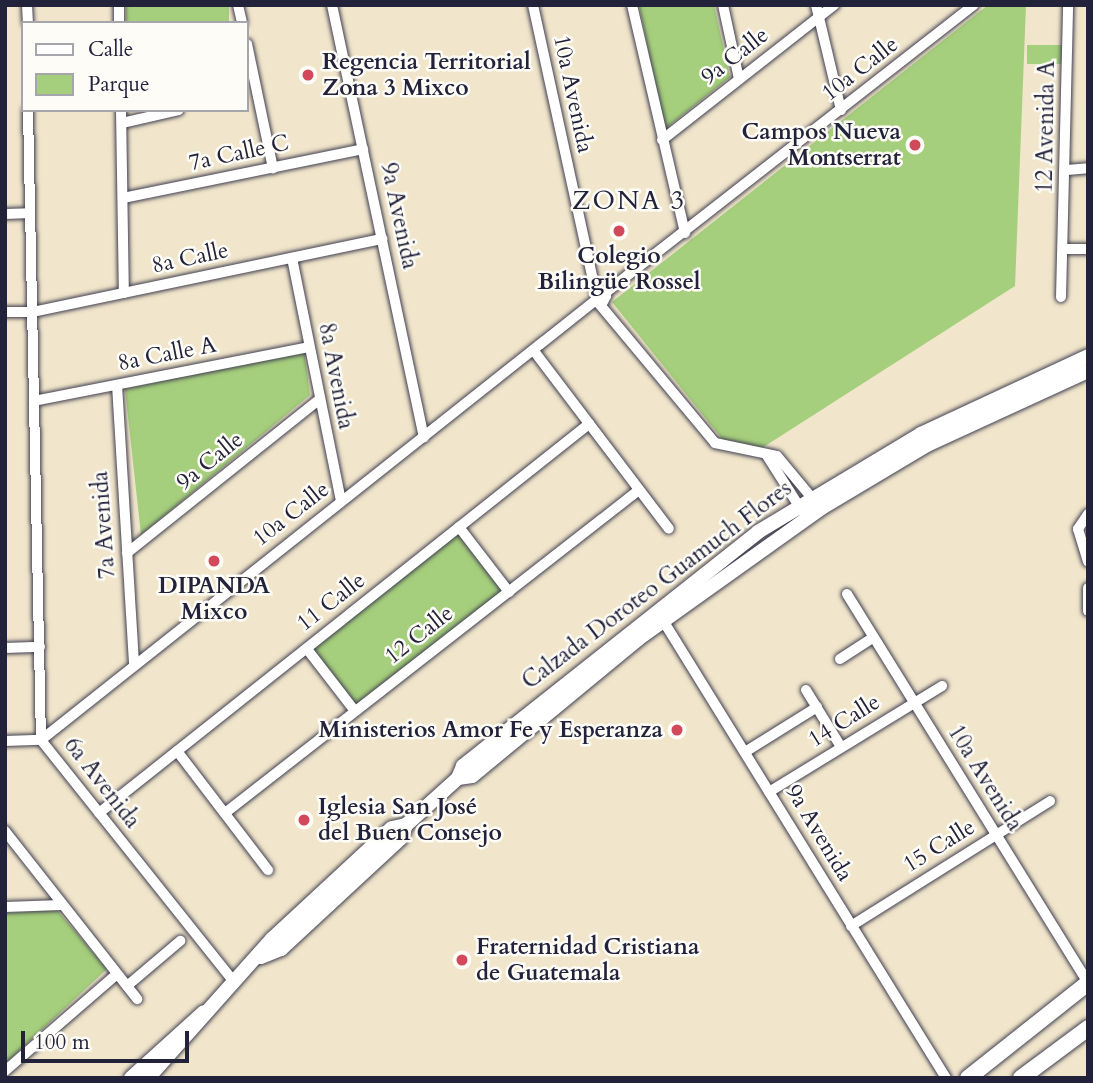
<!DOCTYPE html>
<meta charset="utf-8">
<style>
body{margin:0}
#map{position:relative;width:1093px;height:1083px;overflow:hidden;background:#f1e6cb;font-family:Cardo,serif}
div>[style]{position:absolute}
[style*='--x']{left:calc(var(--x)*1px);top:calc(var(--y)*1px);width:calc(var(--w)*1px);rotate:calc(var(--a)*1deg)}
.green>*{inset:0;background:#a5cf7c;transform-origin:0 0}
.roads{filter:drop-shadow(0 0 2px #413f51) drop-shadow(0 0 2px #413f51)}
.minor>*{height:10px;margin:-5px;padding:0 5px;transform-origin:5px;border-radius:5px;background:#fff}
.major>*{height:14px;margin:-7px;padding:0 7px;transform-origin:7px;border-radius:7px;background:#fff}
.highway>*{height:16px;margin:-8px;padding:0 8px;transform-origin:8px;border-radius:8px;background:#fff}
.dots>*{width:19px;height:19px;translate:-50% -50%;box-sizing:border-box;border:4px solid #fdfcf7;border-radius:50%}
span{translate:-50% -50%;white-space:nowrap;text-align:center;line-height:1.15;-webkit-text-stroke:5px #fdfcf7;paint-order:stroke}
.street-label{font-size:23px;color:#22223b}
.poi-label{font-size:23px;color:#22223b;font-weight:700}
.left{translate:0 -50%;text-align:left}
.right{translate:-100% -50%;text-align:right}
.quarter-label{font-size:26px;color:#22223b;letter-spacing:2px}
.frame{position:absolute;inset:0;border:7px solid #22223b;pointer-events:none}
.legend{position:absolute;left:21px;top:21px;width:228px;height:91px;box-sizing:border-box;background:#fdfcf7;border:2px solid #a5a5ac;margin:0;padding:9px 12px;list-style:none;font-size:21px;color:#22223b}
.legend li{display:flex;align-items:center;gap:14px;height:35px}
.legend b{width:35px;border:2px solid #a5a5ac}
.scale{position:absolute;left:21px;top:1031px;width:168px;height:32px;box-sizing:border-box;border:4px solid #22223b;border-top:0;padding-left:9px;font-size:21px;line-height:24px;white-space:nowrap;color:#22223b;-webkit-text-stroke:5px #fdfcf7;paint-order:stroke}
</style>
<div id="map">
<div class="green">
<div style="left:126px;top:5px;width:103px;height:18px"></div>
<div style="clip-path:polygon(639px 5px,714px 5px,730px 77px,665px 129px)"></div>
<div style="clip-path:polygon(988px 5px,1026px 5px,1015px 286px,762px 448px,723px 440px,612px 302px)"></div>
<div style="left:1027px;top:45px;width:35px;height:19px"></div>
<div style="clip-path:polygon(304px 350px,310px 395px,141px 535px,125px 389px)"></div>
<div style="left:459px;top:532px;width:75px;height:189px;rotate:52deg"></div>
<div style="clip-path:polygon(57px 910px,107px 969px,5px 1064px,5px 913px)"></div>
</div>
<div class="roads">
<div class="minor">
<div style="--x:27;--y:5;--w:18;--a:87"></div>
<div style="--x:119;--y:5;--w:18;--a:90"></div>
<div style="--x:238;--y:5;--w:18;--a:77"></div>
<div style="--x:332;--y:5;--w:442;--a:78"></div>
<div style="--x:533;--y:5;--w:295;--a:77.7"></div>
<div style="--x:632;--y:5;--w:234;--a:76.9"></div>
<div style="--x:723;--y:5;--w:76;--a:77.8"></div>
<div style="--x:816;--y:5;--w:108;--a:76.6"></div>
<div style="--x:247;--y:44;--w:127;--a:78.2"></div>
<div style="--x:28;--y:110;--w:630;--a:88.82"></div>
<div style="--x:41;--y:740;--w:311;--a:51.4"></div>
<div style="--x:121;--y:110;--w:183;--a:89.1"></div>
<div style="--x:122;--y:123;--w:58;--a:-12.8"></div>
<div style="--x:662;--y:140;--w:219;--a:-38.1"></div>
<div style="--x:1067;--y:170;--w:21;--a:-5"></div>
<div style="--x:123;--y:198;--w:245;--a:-11.5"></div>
<div style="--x:5;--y:214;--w:25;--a:-2"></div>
<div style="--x:1065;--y:249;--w:23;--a:0"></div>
<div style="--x:292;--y:258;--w:248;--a:78.6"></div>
<div style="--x:605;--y:293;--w:468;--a:-38"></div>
<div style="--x:1061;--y:297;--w:292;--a:-88.6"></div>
<div style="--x:603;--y:302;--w:7;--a:-63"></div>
<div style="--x:606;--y:296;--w:9;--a:-153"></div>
<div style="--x:598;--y:292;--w:8;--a:104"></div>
<div style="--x:596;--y:300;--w:186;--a:50.2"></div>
<div style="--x:715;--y:443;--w:63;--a:11.8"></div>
<div style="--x:777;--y:456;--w:62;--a:50.2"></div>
<div style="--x:5;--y:312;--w:27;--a:0"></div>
<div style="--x:32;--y:312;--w:358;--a:-11.8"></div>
<div style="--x:534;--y:351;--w:223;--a:52.8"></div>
<div style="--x:117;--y:385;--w:279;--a:86.5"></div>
<div style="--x:34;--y:401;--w:280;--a:-11.1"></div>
<div style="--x:766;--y:454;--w:67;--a:57.7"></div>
<div style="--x:1088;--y:514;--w:18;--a:124"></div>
<div style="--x:1078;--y:529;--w:34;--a:73"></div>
<div style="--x:459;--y:527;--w:82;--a:52.4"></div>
<div style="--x:127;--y:553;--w:246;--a:-38.6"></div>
<div style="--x:1088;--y:588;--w:23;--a:90"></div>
<div style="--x:847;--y:594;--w:458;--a:58.2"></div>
<div style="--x:659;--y:614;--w:546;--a:58.26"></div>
<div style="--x:5;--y:648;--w:35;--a:-2"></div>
<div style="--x:307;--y:649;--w:78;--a:52.3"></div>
<div style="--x:840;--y:659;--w:40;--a:-32.9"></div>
<div style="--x:806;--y:690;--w:67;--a:58.4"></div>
<div style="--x:5;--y:741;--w:36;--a:-2"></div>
<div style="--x:41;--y:740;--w:708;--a:-38.41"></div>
<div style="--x:177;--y:751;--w:150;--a:52.6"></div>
<div style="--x:745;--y:752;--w:85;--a:-32"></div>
<div style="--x:769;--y:792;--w:203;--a:-31.5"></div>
<div style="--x:99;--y:813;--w:626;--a:-38.45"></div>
<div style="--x:225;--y:813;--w:525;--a:-37.96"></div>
<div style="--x:5;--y:831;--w:214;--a:51.8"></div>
<div style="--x:5;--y:907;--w:56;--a:-2"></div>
<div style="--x:851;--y:926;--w:235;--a:-32.1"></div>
<div style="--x:127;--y:986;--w:70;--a:-40.3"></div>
<div style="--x:5;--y:1071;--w:148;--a:-40.9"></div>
</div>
<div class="major">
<div style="--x:458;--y:778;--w:14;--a:-8"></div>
<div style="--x:472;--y:776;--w:215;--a:-39.5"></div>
<div style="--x:638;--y:639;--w:224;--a:-35.5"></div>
<div style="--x:820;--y:509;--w:125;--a:-30.9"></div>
<div style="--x:927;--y:445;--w:177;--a:-24.7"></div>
<div style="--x:261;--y:957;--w:22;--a:-22"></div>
<div style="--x:281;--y:949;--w:163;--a:-42.8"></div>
<div style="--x:401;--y:838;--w:14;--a:-69"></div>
<div style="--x:406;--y:825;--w:70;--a:-42.1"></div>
<div style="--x:458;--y:778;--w:13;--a:-67"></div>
<div style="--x:463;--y:766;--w:377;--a:-38.4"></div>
<div style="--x:758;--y:532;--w:190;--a:-31"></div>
<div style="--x:921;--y:434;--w:184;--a:-25"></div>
<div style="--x:131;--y:1078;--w:98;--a:-42.1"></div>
<div style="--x:148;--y:1078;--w:186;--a:-48.3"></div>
<div style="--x:272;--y:939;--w:163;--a:-42.8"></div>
<div style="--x:392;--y:828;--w:14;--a:-12"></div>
</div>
<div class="highway">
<div style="--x:968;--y:1078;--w:153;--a:-38.4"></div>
<div style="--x:1021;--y:1078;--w:84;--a:-36.7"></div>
</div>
</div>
<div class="dots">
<div style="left:308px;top:75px;background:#d1495b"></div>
<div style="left:915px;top:145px;background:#d1495b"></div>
<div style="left:619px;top:231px;background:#d1495b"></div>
<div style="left:214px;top:561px;background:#d1495b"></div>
<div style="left:677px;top:730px;background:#d1495b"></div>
<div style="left:304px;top:820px;background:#d1495b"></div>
<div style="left:462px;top:960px;background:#d1495b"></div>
</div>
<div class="street-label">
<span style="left:735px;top:56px;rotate:-38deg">9a Calle</span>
<span style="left:860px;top:69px;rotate:-38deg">10a Calle</span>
<span style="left:573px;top:94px;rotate:78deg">10a Avenida</span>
<span style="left:1046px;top:127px;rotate:-89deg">12 Avenida A</span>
<span style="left:239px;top:153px;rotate:-12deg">7a Calle C</span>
<span style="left:399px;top:216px;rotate:78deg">9a Avenida</span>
<span style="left:190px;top:258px;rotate:-12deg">8a Calle</span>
<span style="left:167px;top:354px;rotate:-11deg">8a Calle A</span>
<span style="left:336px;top:376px;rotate:79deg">8a Avenida</span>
<span style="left:210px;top:461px;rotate:-39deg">9a Calle</span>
<span style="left:291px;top:514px;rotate:-38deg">10a Calle</span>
<span style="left:104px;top:525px;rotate:-94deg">7a Avenida</span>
<span style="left:657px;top:585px;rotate:-37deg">Calzada Doroteo Guamuch Flores</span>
<span style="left:331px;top:602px;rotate:-38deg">11 Calle</span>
<span style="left:419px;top:635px;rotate:-38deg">12 Calle</span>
<span style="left:844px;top:721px;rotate:-32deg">14 Calle</span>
<span style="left:985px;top:778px;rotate:58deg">10a Avenida</span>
<span style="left:102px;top:783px;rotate:52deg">6a Avenida</span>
<span style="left:819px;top:833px;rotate:59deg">9a Avenida</span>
<span style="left:939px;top:846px;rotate:-32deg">15 Calle</span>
</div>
<div class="poi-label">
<span class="left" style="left:322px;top:75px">Regencia Territorial<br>Zona 3 Mixco</span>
<span class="right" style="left:901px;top:145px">Campos Nueva<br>Montserrat</span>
<span style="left:619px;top:269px">Colegio<br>Bilingüe Rossel</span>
<span style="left:214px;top:599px">DIPANDA<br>Mixco</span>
<span class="right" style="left:663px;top:730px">Ministerios Amor Fe y Esperanza</span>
<span class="left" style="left:318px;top:820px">Iglesia San José<br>del Buen Consejo</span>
<span class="left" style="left:476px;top:960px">Fraternidad Cristiana<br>de Guatemala</span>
</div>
<div class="quarter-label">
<span style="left:629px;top:201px">ZONA 3</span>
</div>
<div class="frame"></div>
<ul class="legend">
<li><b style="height:9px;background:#fff"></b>Calle</li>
<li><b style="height:19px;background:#a5cf7c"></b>Parque</li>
</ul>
<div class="scale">100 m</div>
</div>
